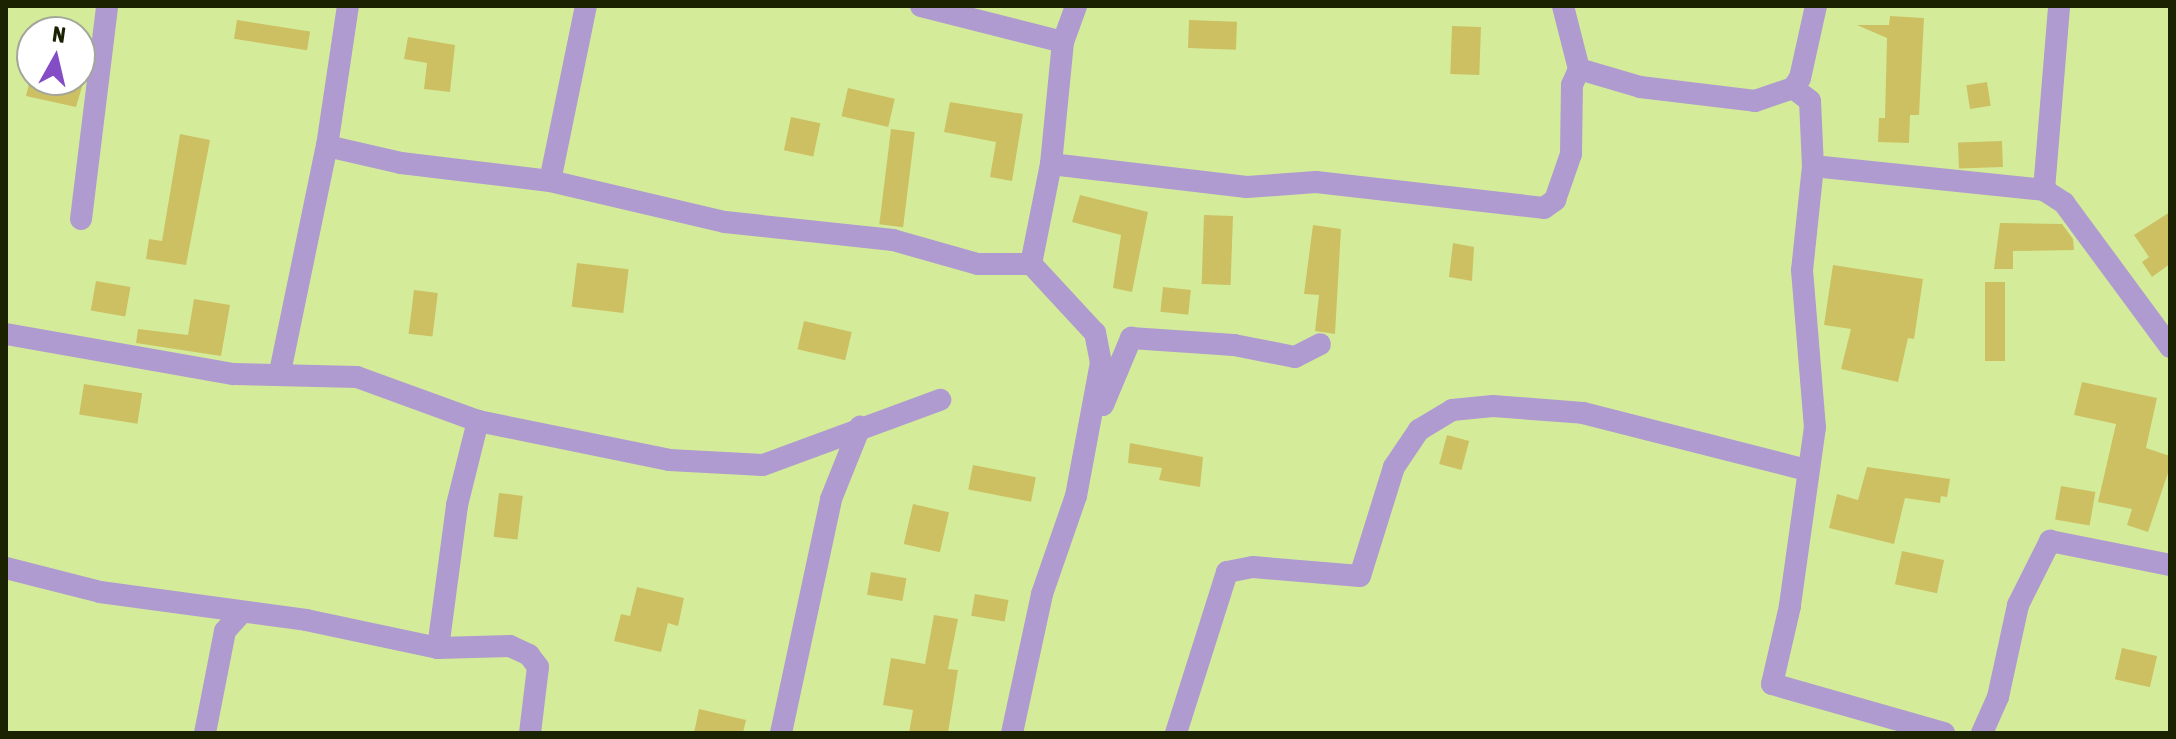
<!DOCTYPE html>
<style>
body{margin:0}
#map{position:relative;width:2176px;height:739px;overflow:hidden;background:#d4ec9a;font-family:"Asap Condensed",sans-serif}
div>[style]{position:absolute}
[style*='--x']{left:calc(var(--x)*1px);top:calc(var(--y)*1px);width:calc(var(--w)*1px);rotate:calc(var(--a)*1deg)}
.building>*{inset:0;background:#cdc063;transform-origin:0 0}
.minor>*{height:22px;margin:-11px;padding:0 11px;transform-origin:11px;border-radius:11px;background:#af9bd0}
span{translate:-50% -50%;white-space:nowrap;text-align:center;line-height:1.15;-webkit-text-stroke:8px #fff;paint-order:stroke}
.frame{position:absolute;inset:0;border:8px solid #1a2202;pointer-events:none}
.north{position:absolute;left:16px;top:16px;width:80px;height:80px;box-sizing:border-box;background:#fff;border:2px solid #a3a79a;border-radius:50%;rotate:8deg;font-size:22px;font-weight:700;line-height:32px;text-align:center;color:#1a2202}
.north::after{content:'';display:block;margin:auto;width:28px;height:36px;background:#844dc5;clip-path:polygon(50% 0,100% 100%,50% 72%,0 100%)}
</style>
<div id="map">
<div class="building">
<div style="clip-path:polygon(1890px 16px,1924px 18px,1919px 115px,1910px 115px,1909px 143px,1878px 142px,1879px 118px,1885px 118px,1887px 38px,1857px 25px,1889px 25px)"></div>
<div style="left:237px;top:20px;width:74px;height:19px;rotate:9deg"></div>
<div style="left:1189px;top:20px;width:48px;height:28px;rotate:2deg"></div>
<div style="left:1452px;top:26px;width:29px;height:48px;rotate:2deg"></div>
<div style="clip-path:polygon(408px 37px,455px 45px,450px 92px,424px 89px,427px 63px,404px 59px)"></div>
<div style="clip-path:polygon(30px 80px,84px 80px,76px 107px,26px 96px)"></div>
<div style="left:1987px;top:82px;width:24px;height:21px;rotate:81deg"></div>
<div style="left:848px;top:88px;width:48px;height:29px;rotate:13deg"></div>
<div style="clip-path:polygon(950px 102px,1023px 114px,1012px 181px,990px 177px,996px 142px,944px 132px)"></div>
<div style="left:791px;top:117px;width:30px;height:34px;rotate:12deg"></div>
<div style="left:891px;top:129px;width:24px;height:96px;rotate:7deg"></div>
<div style="clip-path:polygon(180px 134px,210px 140px,186px 265px,146px 259px,149px 239px,162px 241px)"></div>
<div style="left:2002px;top:141px;width:26px;height:44px;rotate:88deg"></div>
<div style="clip-path:polygon(1080px 195px,1148px 212px,1132px 292px,1113px 288px,1121px 235px,1072px 222px)"></div>
<div style="clip-path:polygon(2170px 212px,2170px 264px,2152px 277px,2142px 262px,2149px 257px,2134px 235px)"></div>
<div style="left:1204px;top:215px;width:29px;height:69px;rotate:2deg"></div>
<div style="clip-path:polygon(2000px 223px,2062px 224px,2073px 239px,2074px 250px,2013px 251px,2013px 269px,1994px 269px)"></div>
<div style="clip-path:polygon(1313px 225px,1341px 229px,1335px 334px,1315px 331px,1319px 295px,1304px 294px)"></div>
<div style="clip-path:polygon(1453px 243px,1474px 247px,1472px 281px,1449px 277px)"></div>
<div style="left:577px;top:263px;width:52px;height:44px;rotate:7deg"></div>
<div style="clip-path:polygon(1833px 265px,1923px 279px,1914px 339px,1908px 338px,1898px 382px,1841px 369px,1851px 329px,1824px 325px)"></div>
<div style="left:96px;top:281px;width:35px;height:30px;rotate:10deg"></div>
<div style="left:1985px;top:282px;width:20px;height:79px"></div>
<div style="left:1163px;top:287px;width:28px;height:25px;rotate:6deg"></div>
<div style="left:414px;top:290px;width:24px;height:44px;rotate:7deg"></div>
<div style="clip-path:polygon(194px 299px,230px 305px,221px 356px,136px 343px,138px 329px,188px 335px)"></div>
<div style="left:804px;top:321px;width:49px;height:29px;rotate:13deg"></div>
<div style="clip-path:polygon(2082px 382px,2157px 398px,2146px 448px,2170px 456px,2170px 467px,2148px 532px,2127px 525px,2132px 509px,2098px 502px,2116px 424px,2074px 415px)"></div>
<div style="left:84px;top:384px;width:59px;height:31px;rotate:9deg"></div>
<div style="left:1447px;top:435px;width:23px;height:30px;rotate:15deg"></div>
<div style="clip-path:polygon(1130px 443px,1203px 457px,1200px 487px,1159px 480px,1162px 468px,1128px 463px)"></div>
<div style="left:973px;top:465px;width:64px;height:25px;rotate:11deg"></div>
<div style="clip-path:polygon(1867px 467px,1950px 479px,1947px 497px,1941px 496px,1940px 503px,1905px 498px,1894px 544px,1829px 528px,1837px 494px,1858px 500px)"></div>
<div style="left:2061px;top:486px;width:35px;height:34px;rotate:10deg"></div>
<div style="left:499px;top:493px;width:24px;height:44px;rotate:7deg"></div>
<div style="left:913px;top:504px;width:37px;height:41px;rotate:13deg"></div>
<div style="left:1902px;top:551px;width:43px;height:34px;rotate:12deg"></div>
<div style="left:871px;top:572px;width:36px;height:23px;rotate:10deg"></div>
<div style="clip-path:polygon(637px 587px,684px 598px,678px 626px,668px 623px,661px 652px,614px 641px,621px 614px,630px 616px)"></div>
<div style="left:975px;top:594px;width:34px;height:22px;rotate:10deg"></div>
<div style="clip-path:polygon(934px 615px,958px 619px,948px 669px,958px 670px,948px 733px,909px 733px,913px 710px,883px 705px,891px 658px,925px 664px)"></div>
<div style="left:2122px;top:648px;width:36px;height:32px;rotate:13deg"></div>
<div style="clip-path:polygon(699px 709px,746px 720px,743px 733px,694px 733px)"></div>
</div>
<div class="minor">
<div style="--x:921;--y:6;--w:146;--a:14.2"></div>
<div style="--x:1579;--y:69;--w:64;--a:16.4"></div>
<div style="--x:1640;--y:87;--w:116;--a:6.9"></div>
<div style="--x:1755;--y:101;--w:40;--a:-18.9"></div>
<div style="--x:1793;--y:88;--w:12;--a:-55"></div>
<div style="--x:1800;--y:78;--w:74;--a:-77.5"></div>
<div style="--x:1793;--y:88;--w:21;--a:37"></div>
<div style="--x:1810;--y:101;--w:65;--a:87.4"></div>
<div style="--x:1813;--y:166;--w:105;--a:96"></div>
<div style="--x:1802;--y:270;--w:158;--a:85.3"></div>
<div style="--x:1815;--y:427;--w:181;--a:98"></div>
<div style="--x:1790;--y:606;--w:80;--a:103"></div>
<div style="--x:1772;--y:684;--w:179;--a:15.9"></div>
<div style="--x:327;--y:146;--w:76;--a:12.9"></div>
<div style="--x:401;--y:163;--w:150;--a:6.9"></div>
<div style="--x:550;--y:181;--w:180;--a:13.2"></div>
<div style="--x:725;--y:222;--w:169;--a:6.1"></div>
<div style="--x:893;--y:240;--w:88;--a:15.8"></div>
<div style="--x:978;--y:264;--w:53;--a:0"></div>
<div style="--x:1051;--y:164;--w:197;--a:6.7"></div>
<div style="--x:1247;--y:187;--w:69;--a:-4.1"></div>
<div style="--x:1316;--y:182;--w:229;--a:6.5"></div>
<div style="--x:1544;--y:208;--w:14;--a:-36"></div>
<div style="--x:1555;--y:200;--w:49;--a:-70.8"></div>
<div style="--x:1571;--y:154;--w:69;--a:-89.2"></div>
<div style="--x:1572;--y:85;--w:17;--a:-66"></div>
<div style="--x:1579;--y:69;--w:65;--a:-104.3"></div>
<div style="--x:1813;--y:166;--w:232;--a:5.9"></div>
<div style="--x:2044;--y:190;--w:24;--a:33"></div>
<div style="--x:2064;--y:203;--w:179;--a:53.6"></div>
<div style="--x:550;--y:181;--w:179;--a:-78.4"></div>
<div style="--x:2044;--y:190;--w:185;--a:-85.3"></div>
<div style="--x:81;--y:219;--w:215;--a:-83"></div>
<div style="--x:6;--y:334;--w:231;--a:10"></div>
<div style="--x:234;--y:374;--w:123;--a:1.4"></div>
<div style="--x:357;--y:377;--w:129;--a:20"></div>
<div style="--x:478;--y:421;--w:195;--a:11.5"></div>
<div style="--x:669;--y:460;--w:94;--a:3"></div>
<div style="--x:763;--y:465;--w:189;--a:-20.2"></div>
<div style="--x:280;--y:372;--w:231;--a:-78.3"></div>
<div style="--x:327;--y:146;--w:142;--a:-81.5"></div>
<div style="--x:1103;--y:405;--w:73;--a:-67.3"></div>
<div style="--x:1131;--y:338;--w:103;--a:3.9"></div>
<div style="--x:1234;--y:345;--w:62;--a:11.1"></div>
<div style="--x:1295;--y:357;--w:28;--a:-27"></div>
<div style="--x:6;--y:568;--w:97;--a:14.3"></div>
<div style="--x:100;--y:592;--w:208;--a:7.7"></div>
<div style="--x:306;--y:620;--w:135;--a:12"></div>
<div style="--x:438;--y:648;--w:72;--a:-1.6"></div>
<div style="--x:510;--y:646;--w:21;--a:25"></div>
<div style="--x:529;--y:655;--w:15;--a:53"></div>
<div style="--x:538;--y:667;--w:66;--a:96.9"></div>
<div style="--x:438;--y:648;--w:144;--a:-82.4"></div>
<div style="--x:457;--y:505;--w:87;--a:-76"></div>
<div style="--x:205;--y:733;--w:104;--a:-78.9"></div>
<div style="--x:225;--y:631;--w:25;--a:-48"></div>
<div style="--x:781;--y:733;--w:239;--a:-77.9"></div>
<div style="--x:831;--y:499;--w:78;--a:-68.1"></div>
<div style="--x:1012;--y:733;--w:142;--a:-77.8"></div>
<div style="--x:1042;--y:594;--w:104;--a:-70.9"></div>
<div style="--x:1076;--y:496;--w:135;--a:-79.4"></div>
<div style="--x:1101;--y:363;--w:31;--a:-101"></div>
<div style="--x:1095;--y:333;--w:94;--a:-132.8"></div>
<div style="--x:1031;--y:264;--w:102;--a:-78.7"></div>
<div style="--x:1051;--y:164;--w:123;--a:-84.4"></div>
<div style="--x:1063;--y:42;--w:38;--a:-70"></div>
<div style="--x:1176;--y:733;--w:169;--a:-72.4"></div>
<div style="--x:1227;--y:572;--w:26;--a:-11"></div>
<div style="--x:1253;--y:567;--w:107;--a:4.8"></div>
<div style="--x:1360;--y:576;--w:114;--a:-72.7"></div>
<div style="--x:1394;--y:467;--w:45;--a:-56"></div>
<div style="--x:1419;--y:430;--w:39;--a:-31"></div>
<div style="--x:1452;--y:410;--w:41;--a:-5.6"></div>
<div style="--x:1493;--y:406;--w:90;--a:4.4"></div>
<div style="--x:1583;--y:413;--w:230;--a:14.3"></div>
<div style="--x:1982;--y:733;--w:39;--a:-66"></div>
<div style="--x:1998;--y:697;--w:94;--a:-77.7"></div>
<div style="--x:2018;--y:605;--w:72;--a:-63.4"></div>
<div style="--x:2050;--y:541;--w:122;--a:11.3"></div>
</div>
<div class="frame"></div>
<div class="north">N</div>
</div>
